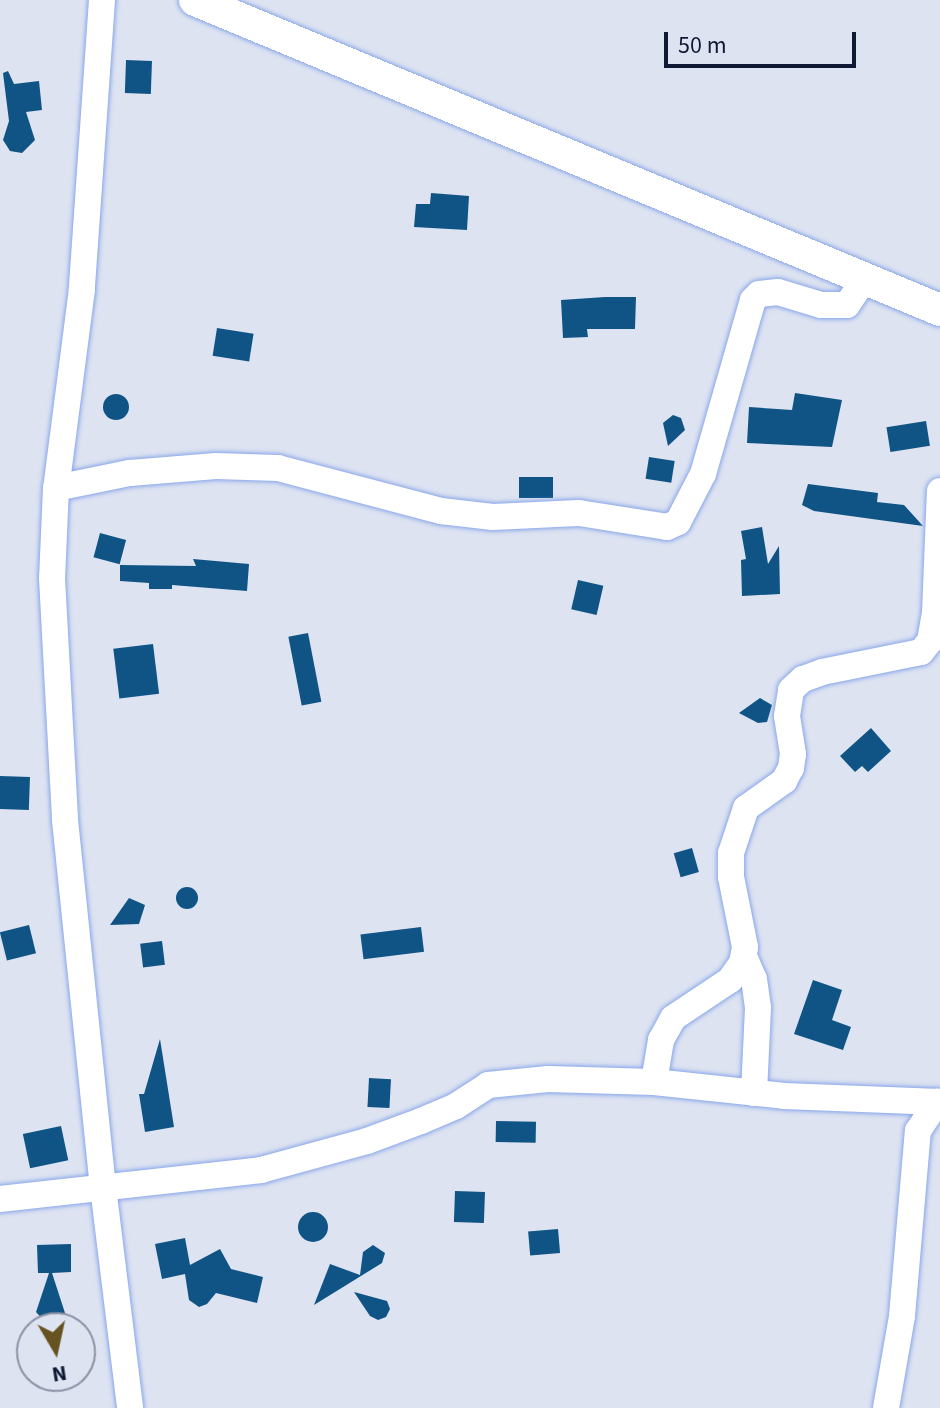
<!DOCTYPE html>
<style>
body{margin:0}
#map{position:relative;width:940px;height:1408px;overflow:hidden;background:#dde3f1;font-family:"Source Sans 3",sans-serif}
div>[style]{position:absolute}
[style*='--x']{left:calc(var(--x)*1px);top:calc(var(--y)*1px);width:calc(var(--w)*1px);rotate:calc(var(--a)*1deg)}
.building>*{inset:0;background:#0f5485;transform-origin:0 0}
.round{border-radius:50%}
.roads{filter:drop-shadow(0 0 2px #8aa7ea) drop-shadow(0 0 2px #8aa7ea)}
.minor>*{height:26px;margin:-13px;padding:0 13px;transform-origin:13px;border-radius:13px;background:#fff}
.tertiary>*{height:32px;margin:-16px;padding:0 16px;transform-origin:16px;border-radius:16px;background:#fff}
span{translate:-50% -50%;white-space:nowrap;text-align:center;line-height:1.15;-webkit-text-stroke:8px #dde3f1;paint-order:stroke}
.north{position:absolute;left:16px;top:1312px;width:80px;height:80px;box-sizing:border-box;background:#dde3f1;border:2px solid #8b92a5;border-radius:50%;rotate:171deg;font-size:22px;font-weight:700;line-height:32px;text-align:center;color:#0f1933}
.north::after{content:'';display:block;margin:auto;width:28px;height:36px;background:#675221;clip-path:polygon(50% 0,100% 100%,50% 72%,0 100%)}
.scale{position:absolute;left:664px;top:32px;width:192px;height:36px;box-sizing:border-box;border:4px solid #0f1933;border-top:0;padding-left:10px;font-size:24px;line-height:28px;white-space:nowrap;color:#0f1933;-webkit-text-stroke:6px #dde3f1;paint-order:stroke}
</style>
<div id="map">
<div class="building">
<div style="left:126px;top:60px;width:26px;height:33px;rotate:2deg"></div>
<div style="clip-path:polygon(8px 71px,14px 84px,39px 81px,42px 110px,26px 112px,35px 140px,22px 153px,10px 151px,3px 140px,9px 121px,3px 73px)"></div>
<div style="clip-path:polygon(431px 193px,469px 196px,467px 230px,414px 227px,416px 204px,430px 204px)"></div>
<div style="clip-path:polygon(605px 297px,636px 297px,635px 329px,587px 329px,588px 337px,563px 338px,561px 300px)"></div>
<div style="left:217px;top:328px;width:37px;height:28px;rotate:9deg"></div>
<div style="clip-path:polygon(795px 393px,842px 400px,832px 447px,747px 443px,749px 407px,792px 410px)"></div>
<div class="round" style="left:103px;top:394px;width:26px;height:26px"></div>
<div style="clip-path:polygon(673px 415px,681px 418px,685px 430px,668px 446px,663px 423px)"></div>
<div style="left:926px;top:421px;width:25px;height:40px;rotate:81deg"></div>
<div style="left:649px;top:457px;width:26px;height:22px;rotate:9deg"></div>
<div style="left:553px;top:477px;width:21px;height:34px;rotate:90deg"></div>
<div style="clip-path:polygon(808px 484px,878px 493px,877px 502px,904px 505px,923px 526px,814px 511px,802px 505px)"></div>
<div style="clip-path:polygon(762px 527px,768px 564px,779px 546px,780px 594px,742px 596px,741px 560px,746px 559px,741px 531px)"></div>
<div style="left:100px;top:533px;width:27px;height:25px;rotate:15deg"></div>
<div style="clip-path:polygon(193px 559px,249px 564px,247px 591px,172px 585px,172px 589px,149px 589px,149px 583px,120px 581px,120px 565px,196px 566px)"></div>
<div style="left:578px;top:580px;width:26px;height:30px;rotate:13deg"></div>
<div style="left:308px;top:633px;width:70px;height:20px;rotate:79deg"></div>
<div style="left:153px;top:644px;width:50px;height:40px;rotate:83deg"></div>
<div style="clip-path:polygon(760px 698px,772px 705px,767px 722px,758px 723px,739px 713px)"></div>
<div style="clip-path:polygon(871px 728px,891px 751px,868px 772px,862px 766px,855px 772px,840px 756px)"></div>
<div style="left:0;top:776px;width:30px;height:33px;rotate:2deg"></div>
<div style="left:692px;top:848px;width:25px;height:19px;rotate:74deg"></div>
<div class="round" style="left:176px;top:887px;width:22px;height:22px"></div>
<div style="clip-path:polygon(129px 898px,145px 905px,139px 924px,110px 925px)"></div>
<div style="left:29px;top:925px;width:29px;height:30px;rotate:76deg"></div>
<div style="left:421px;top:927px;width:25px;height:61px;rotate:83deg"></div>
<div style="left:162px;top:941px;width:24px;height:22px;rotate:83deg"></div>
<div style="clip-path:polygon(813px 980px,842px 990px,832px 1020px,851px 1027px,843px 1050px,794px 1034px)"></div>
<div style="clip-path:polygon(160px 1039px,174px 1127px,145px 1132px,139px 1094px,144px 1094px)"></div>
<div style="left:369px;top:1078px;width:22px;height:29px;rotate:3deg"></div>
<div style="left:496px;top:1121px;width:40px;height:21px;rotate:1deg"></div>
<div style="left:61px;top:1126px;width:35px;height:39px;rotate:78deg"></div>
<div style="left:455px;top:1191px;width:30px;height:31px;rotate:2deg"></div>
<div class="round" style="left:298px;top:1212px;width:30px;height:30px"></div>
<div style="left:558px;top:1229px;width:24px;height:30px;rotate:85deg"></div>
<div style="clip-path:polygon(185px 1238px,190px 1265px,220px 1249px,231px 1269px,263px 1277px,257px 1303px,216px 1293px,207px 1304px,199px 1307px,189px 1300px,185px 1274px,162px 1279px,155px 1244px)"></div>
<div style="clip-path:polygon(71px 1244px,71px 1272px,52px 1273px,65px 1313px,58px 1322px,47px 1324px,36px 1312px,49px 1273px,38px 1273px,37px 1245px)"></div>
<div style="clip-path:polygon(373px 1245px,385px 1253px,382px 1263px,314px 1305px,330px 1264px,360px 1275px,363px 1252px)"></div>
<div style="clip-path:polygon(354px 1292px,387px 1301px,390px 1309px,386px 1317px,378px 1320px,370px 1316px)"></div>
</div>
<div class="roads">
<div class="minor">
<div style="--x:102;--y:0;--w:290;--a:94"></div>
<div style="--x:82;--y:289;--w:201;--a:97.4"></div>
<div style="--x:56;--y:488;--w:90;--a:92.5"></div>
<div style="--x:52;--y:578;--w:242;--a:86.9"></div>
<div style="--x:65;--y:820;--w:369;--a:84.1"></div>
<div style="--x:103;--y:1187;--w:223;--a:83"></div>
<div style="--x:56;--y:488;--w:76;--a:-11.5"></div>
<div style="--x:130;--y:473;--w:86;--a:-4.7"></div>
<div style="--x:216;--y:466;--w:62;--a:1.8"></div>
<div style="--x:278;--y:468;--w:169;--a:14.8"></div>
<div style="--x:441;--y:511;--w:52;--a:6.6"></div>
<div style="--x:493;--y:517;--w:86;--a:-2.7"></div>
<div style="--x:579;--y:513;--w:89;--a:9"></div>
<div style="--x:667;--y:527;--w:12;--a:-24"></div>
<div style="--x:678;--y:522;--w:54;--a:-62.5"></div>
<div style="--x:703;--y:474;--w:181;--a:-74"></div>
<div style="--x:753;--y:300;--w:8;--a:-45"></div>
<div style="--x:759;--y:294;--w:19;--a:-6"></div>
<div style="--x:778;--y:292;--w:45;--a:16.8"></div>
<div style="--x:821;--y:305;--w:26;--a:0"></div>
<div style="--x:847;--y:305;--w:30;--a:-56"></div>
<div style="--x:744;--y:956;--w:25;--a:67"></div>
<div style="--x:754;--y:979;--w:29;--a:82"></div>
<div style="--x:758;--y:1008;--w:85;--a:92.7"></div>
<div style="--x:654;--y:1082;--w:43;--a:-80.5"></div>
<div style="--x:661;--y:1040;--w:25;--a:-61"></div>
<div style="--x:673;--y:1018;--w:69;--a:-33.7"></div>
<div style="--x:730;--y:980;--w:21;--a:-55"></div>
<div style="--x:742;--y:963;--w:16;--a:-79"></div>
<div style="--x:745;--y:947;--w:71;--a:-101.3"></div>
<div style="--x:731;--y:877;--w:24;--a:-90"></div>
<div style="--x:731;--y:853;--w:47;--a:-71.6"></div>
<div style="--x:746;--y:808;--w:47;--a:-35.4"></div>
<div style="--x:784;--y:781;--w:15;--a:-62"></div>
<div style="--x:791;--y:768;--w:14;--a:-82"></div>
<div style="--x:793;--y:754;--w:38;--a:-99"></div>
<div style="--x:787;--y:716;--w:26;--a:-81"></div>
<div style="--x:791;--y:690;--w:16;--a:-43"></div>
<div style="--x:803;--y:679;--w:20;--a:-20"></div>
<div style="--x:822;--y:672;--w:101;--a:-11.4"></div>
<div style="--x:921;--y:652;--w:14;--a:-51"></div>
<div style="--x:930;--y:641;--w:28;--a:-80"></div>
<div style="--x:935;--y:613;--w:122;--a:-87.7"></div>
<div style="--x:0;--y:1199;--w:263;--a:-6.3"></div>
<div style="--x:261;--y:1170;--w:110;--a:-15.3"></div>
<div style="--x:367;--y:1141;--w:58;--a:-20.3"></div>
<div style="--x:421;--y:1121;--w:38;--a:-23"></div>
<div style="--x:456;--y:1106;--w:38;--a:-33"></div>
<div style="--x:488;--y:1085;--w:60;--a:-5.7"></div>
<div style="--x:548;--y:1079;--w:106;--a:1.6"></div>
<div style="--x:654;--y:1082;--w:131;--a:6.1"></div>
<div style="--x:784;--y:1096;--w:156;--a:2.2"></div>
<div style="--x:886;--y:1408;--w:93;--a:-80.1"></div>
<div style="--x:902;--y:1316;--w:186;--a:-85.1"></div>
<div style="--x:918;--y:1131;--w:35;--a:-57"></div>
</div>
<div class="tertiary">
<div style="--x:195;--y:0;--w:807;--a:22.59"></div>
</div>
</div>
<div class="north">N</div>
<div class="scale">50 m</div>
</div>
